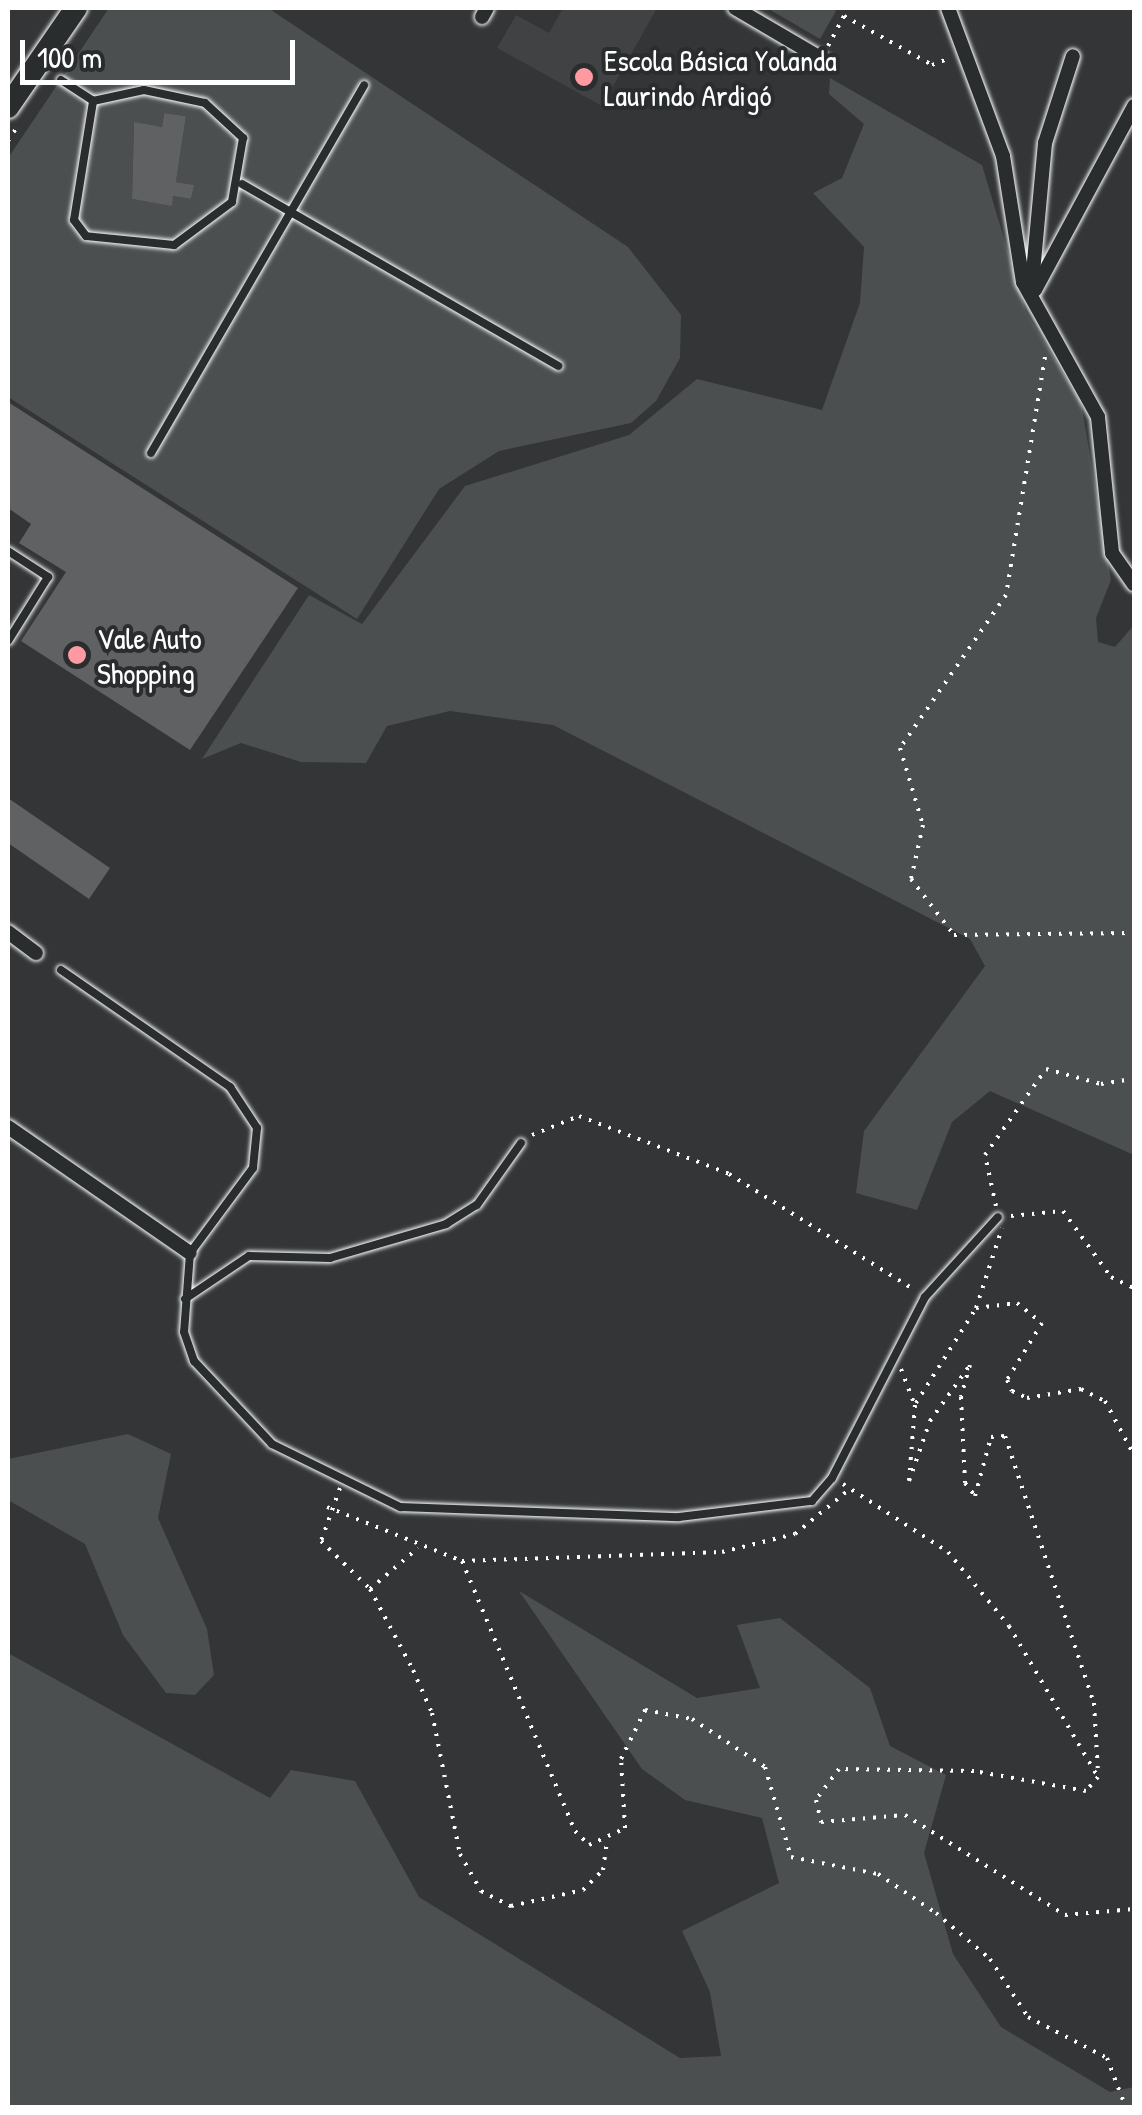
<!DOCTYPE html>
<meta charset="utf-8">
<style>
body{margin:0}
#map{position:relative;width:1142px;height:2115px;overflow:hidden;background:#333536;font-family:"Patrick Hand",sans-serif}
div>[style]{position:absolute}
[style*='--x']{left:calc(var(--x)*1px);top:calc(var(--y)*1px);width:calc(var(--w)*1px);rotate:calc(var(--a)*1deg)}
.built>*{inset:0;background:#404243}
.green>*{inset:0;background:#4c4f50}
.building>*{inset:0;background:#5f6162}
.path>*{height:4px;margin-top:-2px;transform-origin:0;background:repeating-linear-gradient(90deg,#fff 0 2.5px,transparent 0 10.5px)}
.roads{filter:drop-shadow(0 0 2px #fff) drop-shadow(0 0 2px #fff)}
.service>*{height:8px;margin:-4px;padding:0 4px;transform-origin:4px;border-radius:4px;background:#2a2d2e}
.minor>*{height:14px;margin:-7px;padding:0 7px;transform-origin:7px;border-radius:7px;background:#2a2d2e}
.primary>*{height:22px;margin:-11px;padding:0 11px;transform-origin:11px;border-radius:11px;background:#2a2d2e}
.dots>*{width:28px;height:28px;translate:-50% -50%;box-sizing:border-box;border:5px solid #2a2d2e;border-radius:50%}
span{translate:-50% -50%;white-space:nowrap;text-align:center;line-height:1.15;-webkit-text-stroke:8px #2a2d2e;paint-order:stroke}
.poi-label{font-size:30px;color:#fff}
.left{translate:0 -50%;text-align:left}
.frame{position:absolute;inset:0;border:10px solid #fff;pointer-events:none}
.scale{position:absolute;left:20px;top:40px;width:275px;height:45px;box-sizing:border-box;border:5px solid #fff;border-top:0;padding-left:12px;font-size:30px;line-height:35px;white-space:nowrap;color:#fff;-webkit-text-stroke:8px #2a2d2e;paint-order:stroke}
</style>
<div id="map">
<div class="built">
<div style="clip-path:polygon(563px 8px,657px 8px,602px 106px,497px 48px,516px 15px,549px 33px)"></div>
</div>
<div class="green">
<div style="clip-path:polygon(evenodd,109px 8px,268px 8px,628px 247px,681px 315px,680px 358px,656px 401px,631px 423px,499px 451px,439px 489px,357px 619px,8px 397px,8px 158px,109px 8px,164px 113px,186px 116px,176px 182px,193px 185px,191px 199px,173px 196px,171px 205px,132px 199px,134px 123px,162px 127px,164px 113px)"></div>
<div style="clip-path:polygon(767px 8px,829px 8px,836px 11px,820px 39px)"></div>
<div style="clip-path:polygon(830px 78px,982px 165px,1026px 312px,1081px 403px,1111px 580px,1096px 618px,1098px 642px,1115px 647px,1134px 625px,1134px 1155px,990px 1091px,952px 1122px,917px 1210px,856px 1193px,864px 1131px,985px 966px,970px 939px,553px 725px,450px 711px,387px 726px,366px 763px,301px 762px,241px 743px,202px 759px,309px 595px,362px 624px,465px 486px,629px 435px,697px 379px,822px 410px,860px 303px,864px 247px,813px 193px,842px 178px,864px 124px,829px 94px)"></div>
<div style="clip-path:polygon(128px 1434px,171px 1454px,158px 1518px,207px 1629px,214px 1675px,195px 1695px,166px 1693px,123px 1635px,85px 1544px,8px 1500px,8px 1459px)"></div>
<div style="clip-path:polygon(519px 1591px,697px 1698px,760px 1688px,737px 1625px,780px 1618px,870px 1688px,890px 1746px,946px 1775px,924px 1853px,953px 1954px,1001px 2027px,1110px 2092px,1134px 2087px,1134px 2107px,8px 2107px,8px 1653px,270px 1798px,291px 1770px,355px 1781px,419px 1897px,680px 2058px,721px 2056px,710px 1992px,682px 1931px,779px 1883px,762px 1818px,685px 1800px,642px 1769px)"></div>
</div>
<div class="building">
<div style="clip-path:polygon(164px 113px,186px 116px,176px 182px,194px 185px,191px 199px,173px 196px,172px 206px,132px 199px,134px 122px,162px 127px)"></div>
<div style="clip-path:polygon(8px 402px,298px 588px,190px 750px,21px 641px,66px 572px,19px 543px,31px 524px,8px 508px)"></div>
<div style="clip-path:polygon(8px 798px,110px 868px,89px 899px,8px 843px)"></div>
</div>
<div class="path">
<div style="--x:828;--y:46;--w:34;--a:-62"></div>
<div style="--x:844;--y:16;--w:101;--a:29.1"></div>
<div style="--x:932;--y:65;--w:19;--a:-21"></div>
<div style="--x:8;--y:141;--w:17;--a:-57"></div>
<div style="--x:1045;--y:357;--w:241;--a:99.3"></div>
<div style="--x:1006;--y:595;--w:186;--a:124.7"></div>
<div style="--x:900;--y:748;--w:80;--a:73.4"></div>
<div style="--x:923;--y:825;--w:55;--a:102.5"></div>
<div style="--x:911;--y:879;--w:71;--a:52.5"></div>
<div style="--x:954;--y:935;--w:180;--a:-0.6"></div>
<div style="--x:532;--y:1135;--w:51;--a:-22"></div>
<div style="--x:579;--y:1116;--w:161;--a:21.1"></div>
<div style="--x:729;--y:1174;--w:217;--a:32"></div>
<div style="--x:996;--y:1206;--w:52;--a:-102.2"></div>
<div style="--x:985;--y:1155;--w:105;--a:-54.7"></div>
<div style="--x:1046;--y:1069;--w:57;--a:15.3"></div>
<div style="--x:1101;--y:1084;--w:33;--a:-9"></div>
<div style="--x:1011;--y:1216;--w:52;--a:-5.5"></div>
<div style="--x:1063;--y:1211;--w:82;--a:54"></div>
<div style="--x:1111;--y:1277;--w:25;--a:26"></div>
<div style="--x:976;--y:1308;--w:84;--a:-72"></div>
<div style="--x:901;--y:1369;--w:39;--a:69"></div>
<div style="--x:915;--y:1405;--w:76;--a:94.5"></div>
<div style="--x:909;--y:1481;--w:64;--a:-70.7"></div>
<div style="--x:930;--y:1421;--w:69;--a:-54.5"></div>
<div style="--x:970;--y:1365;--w:33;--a:106"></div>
<div style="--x:961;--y:1397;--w:86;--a:87.3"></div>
<div style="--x:965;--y:1483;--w:16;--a:52"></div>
<div style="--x:975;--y:1496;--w:61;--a:-74.8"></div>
<div style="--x:991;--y:1437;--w:14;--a:-4"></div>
<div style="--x:1005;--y:1436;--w:281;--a:71.6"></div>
<div style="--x:1094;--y:1703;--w:69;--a:86.7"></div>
<div style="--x:916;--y:1403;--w:112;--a:-57.7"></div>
<div style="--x:976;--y:1308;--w:41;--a:-7"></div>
<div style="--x:1017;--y:1303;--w:32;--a:39"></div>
<div style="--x:1042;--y:1323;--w:67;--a:121.6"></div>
<div style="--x:1007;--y:1380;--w:12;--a:66"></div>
<div style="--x:1012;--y:1391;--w:17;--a:25"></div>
<div style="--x:1027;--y:1398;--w:55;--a:-9.5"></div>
<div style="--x:1081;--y:1389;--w:27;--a:27"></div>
<div style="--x:1105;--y:1401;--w:61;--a:61.8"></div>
<div style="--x:843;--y:1484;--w:125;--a:32.9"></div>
<div style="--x:948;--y:1552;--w:96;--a:50.5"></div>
<div style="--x:1009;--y:1626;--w:175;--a:59.5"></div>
<div style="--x:1098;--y:1777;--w:18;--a:131"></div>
<div style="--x:1086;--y:1791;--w:114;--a:-169.9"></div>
<div style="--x:974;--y:1771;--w:135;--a:-179.2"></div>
<div style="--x:839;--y:1769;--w:39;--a:127"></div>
<div style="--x:816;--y:1800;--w:23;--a:77"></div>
<div style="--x:821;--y:1822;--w:84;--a:-4.8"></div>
<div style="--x:905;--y:1815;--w:189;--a:32"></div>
<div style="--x:1065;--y:1915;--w:69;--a:-5"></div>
<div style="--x:340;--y:1488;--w:56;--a:109.7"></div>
<div style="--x:321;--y:1541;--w:69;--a:44.4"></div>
<div style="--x:370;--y:1589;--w:92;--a:62"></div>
<div style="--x:413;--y:1670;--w:47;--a:66.2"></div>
<div style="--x:432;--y:1713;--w:144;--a:78.8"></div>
<div style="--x:460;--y:1854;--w:43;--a:60.4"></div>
<div style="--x:481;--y:1891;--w:34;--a:27"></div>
<div style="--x:511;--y:1906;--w:74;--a:-12.5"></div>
<div style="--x:583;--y:1890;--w:28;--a:-45"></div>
<div style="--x:603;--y:1870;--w:27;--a:-82"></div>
<div style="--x:327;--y:1507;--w:145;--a:21.8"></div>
<div style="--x:462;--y:1561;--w:260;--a:-2"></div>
<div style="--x:722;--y:1552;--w:75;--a:-13.9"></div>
<div style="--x:795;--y:1534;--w:72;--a:-39.4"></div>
<div style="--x:462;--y:1561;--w:293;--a:67.3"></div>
<div style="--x:575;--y:1831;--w:20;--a:45"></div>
<div style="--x:589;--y:1845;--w:40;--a:-25"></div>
<div style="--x:625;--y:1828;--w:69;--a:-93.3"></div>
<div style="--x:621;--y:1759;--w:55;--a:-63.9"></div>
<div style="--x:645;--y:1710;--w:48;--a:10.8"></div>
<div style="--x:692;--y:1719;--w:87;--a:33.3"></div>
<div style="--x:765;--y:1767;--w:94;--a:73.9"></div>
<div style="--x:791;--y:1857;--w:89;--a:11.1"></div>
<div style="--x:878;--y:1874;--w:70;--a:33.9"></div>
<div style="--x:936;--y:1913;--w:71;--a:40.4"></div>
<div style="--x:990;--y:1959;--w:69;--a:56.8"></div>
<div style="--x:1028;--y:2017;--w:89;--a:27.4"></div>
<div style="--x:1107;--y:2058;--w:53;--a:69.2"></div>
<div style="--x:370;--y:1589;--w:63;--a:-40.5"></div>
</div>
<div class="roads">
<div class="service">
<div style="--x:61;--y:80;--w:38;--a:33"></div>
<div style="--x:144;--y:90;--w:62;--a:12"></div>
<div style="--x:205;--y:103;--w:52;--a:42.6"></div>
<div style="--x:243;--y:138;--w:65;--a:99.8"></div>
<div style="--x:232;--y:202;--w:72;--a:143.4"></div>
<div style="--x:174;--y:245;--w:88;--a:-174.2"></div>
<div style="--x:86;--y:236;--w:20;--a:-127"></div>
<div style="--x:74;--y:220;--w:121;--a:-80.9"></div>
<div style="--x:93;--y:101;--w:52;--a:-12.2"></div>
<div style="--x:242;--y:184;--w:365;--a:29.9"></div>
<div style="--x:151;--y:453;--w:425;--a:-59.9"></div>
<div style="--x:8;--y:551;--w:48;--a:33"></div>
<div style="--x:48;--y:577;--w:75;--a:122"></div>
<div style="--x:61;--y:970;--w:206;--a:34.7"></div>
<div style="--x:230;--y:1087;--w:49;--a:56.6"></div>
<div style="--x:257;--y:1128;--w:40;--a:95.7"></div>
<div style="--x:253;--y:1168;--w:106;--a:126.5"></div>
<div style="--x:190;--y:1253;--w:79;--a:94.3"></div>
<div style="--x:184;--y:1332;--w:31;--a:71"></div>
<div style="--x:194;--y:1361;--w:114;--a:46.8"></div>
<div style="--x:272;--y:1444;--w:143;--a:26.2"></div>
<div style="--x:400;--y:1507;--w:279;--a:2.1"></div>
<div style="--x:679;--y:1517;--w:134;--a:-6.9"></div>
<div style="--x:812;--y:1501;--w:30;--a:-49"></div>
<div style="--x:832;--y:1478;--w:203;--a:-62.8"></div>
<div style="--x:925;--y:1297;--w:108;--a:-47.6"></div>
<div style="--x:185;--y:1299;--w:77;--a:-33.9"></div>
<div style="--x:249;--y:1256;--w:81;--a:1.4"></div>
<div style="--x:330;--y:1258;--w:121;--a:-16.3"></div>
<div style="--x:446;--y:1224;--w:36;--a:-32"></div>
<div style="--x:477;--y:1205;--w:76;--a:-54.6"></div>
</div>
<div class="minor">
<div style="--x:735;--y:8;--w:101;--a:30.4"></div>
<div style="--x:948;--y:8;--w:158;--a:69.6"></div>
<div style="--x:1003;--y:156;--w:128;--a:81"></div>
<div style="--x:1023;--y:282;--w:154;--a:60.9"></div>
<div style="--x:1098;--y:417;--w:137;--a:84.1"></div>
<div style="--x:1112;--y:553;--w:38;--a:55"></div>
<div style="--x:482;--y:17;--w:10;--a:-61"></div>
<div style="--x:1035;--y:290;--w:209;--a:-61.7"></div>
<div style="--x:1031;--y:294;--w:152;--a:-84.7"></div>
<div style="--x:1045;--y:143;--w:91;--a:-72.2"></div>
<div style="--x:8;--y:932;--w:35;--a:37"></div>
<div style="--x:8;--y:1127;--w:221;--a:34.7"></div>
</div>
<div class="primary">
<div style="--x:8;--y:107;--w:120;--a:-55.5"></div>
</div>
</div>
<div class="dots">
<div style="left:584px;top:77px;background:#ff9aa2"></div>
<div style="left:77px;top:655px;background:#ff9aa2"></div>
</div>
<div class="poi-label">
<span class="left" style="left:604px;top:77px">Escola Básica Yolanda<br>Laurindo Ardigó</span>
<span class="left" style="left:97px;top:655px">Vale Auto<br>Shopping</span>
</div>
<div class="frame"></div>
<div class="scale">100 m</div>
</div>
